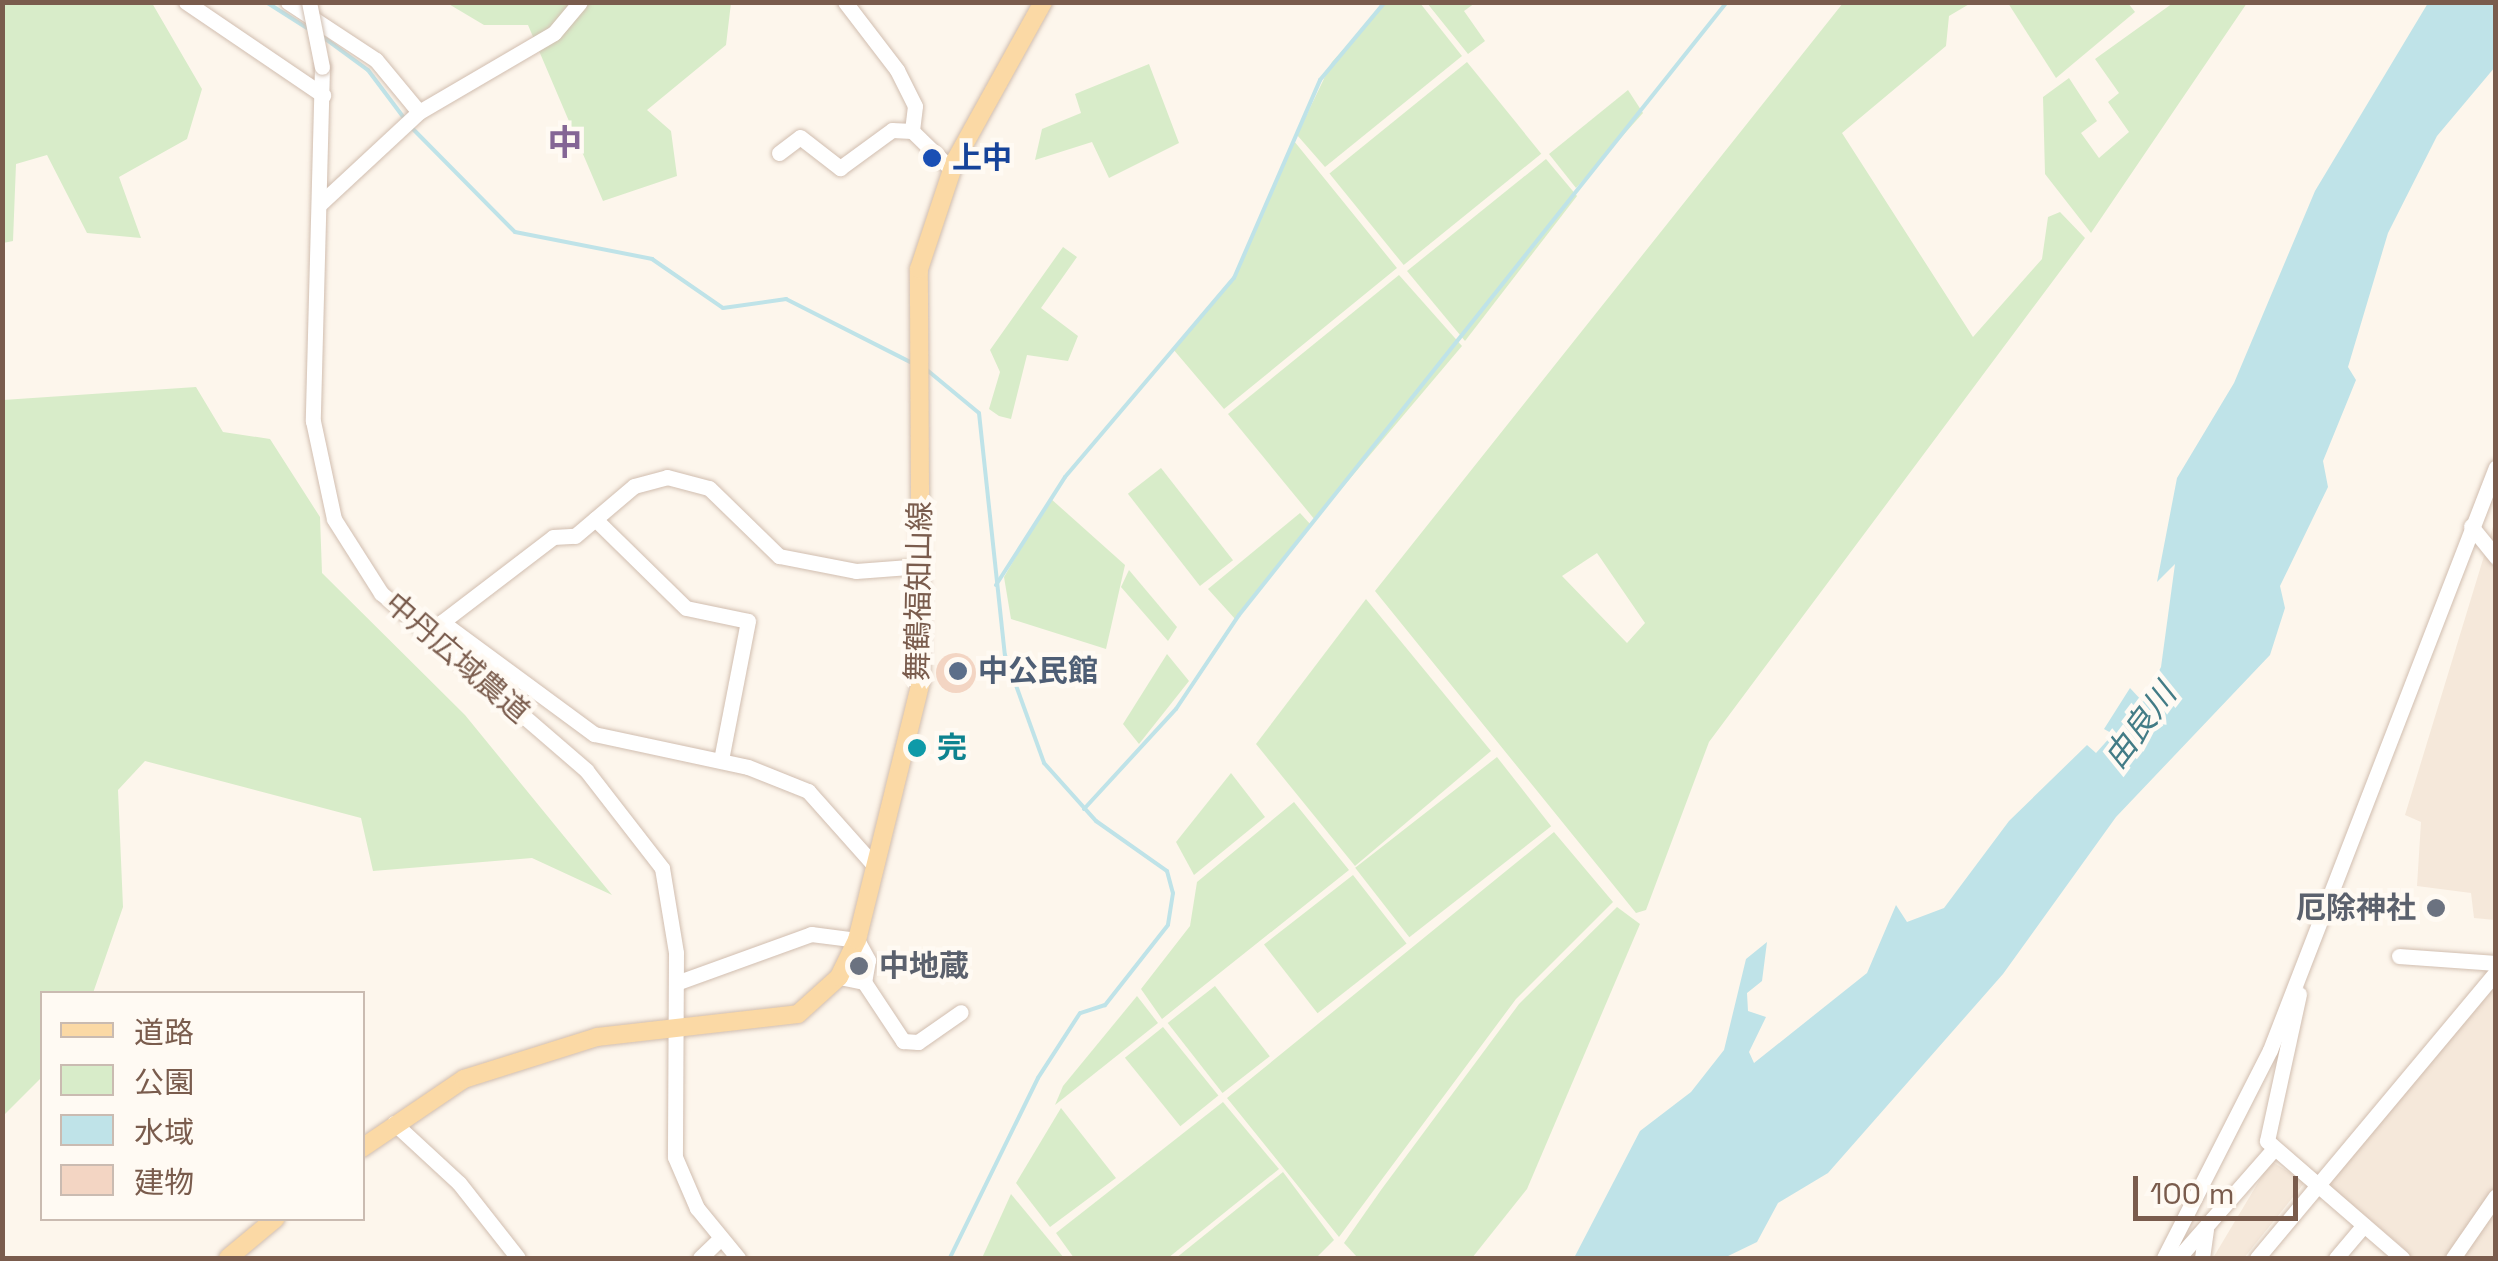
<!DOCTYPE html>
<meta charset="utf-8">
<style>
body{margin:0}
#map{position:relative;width:2498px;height:1261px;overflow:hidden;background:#fdf6ec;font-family:"Space Grotesk","Noto Sans JP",sans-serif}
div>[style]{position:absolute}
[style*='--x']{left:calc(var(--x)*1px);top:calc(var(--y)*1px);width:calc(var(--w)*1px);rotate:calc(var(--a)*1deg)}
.residential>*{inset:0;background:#f5e8da}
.green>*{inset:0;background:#d8ecc9;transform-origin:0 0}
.water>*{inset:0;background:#bfe3e8}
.stream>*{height:4px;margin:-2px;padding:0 2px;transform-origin:2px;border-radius:2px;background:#bfe3e8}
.building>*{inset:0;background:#f3d5c3}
.round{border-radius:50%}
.roads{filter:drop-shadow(0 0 2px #d1beb0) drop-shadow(0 0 2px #d1beb0)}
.minor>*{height:15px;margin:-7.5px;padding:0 7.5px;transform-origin:7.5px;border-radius:7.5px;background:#fff}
.major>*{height:18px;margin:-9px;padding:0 9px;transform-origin:9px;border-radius:9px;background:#fbd9a5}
.bridges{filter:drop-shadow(0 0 2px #d1beb0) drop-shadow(0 0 2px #d1beb0)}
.minor-bridge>*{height:15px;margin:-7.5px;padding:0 7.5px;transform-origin:7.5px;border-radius:7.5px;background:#fff}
.dots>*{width:28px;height:28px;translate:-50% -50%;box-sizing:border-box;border:5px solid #fffaf3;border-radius:50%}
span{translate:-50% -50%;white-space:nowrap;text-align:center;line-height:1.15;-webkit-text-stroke:9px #fffaf3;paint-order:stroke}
.transit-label{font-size:30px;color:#164399;font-weight:700}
.left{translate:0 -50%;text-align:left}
.street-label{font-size:30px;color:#7a5c4d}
.service-label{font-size:30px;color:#4e5e75;font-weight:700}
.culture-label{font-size:30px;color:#0d838f;font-weight:700}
.worship-label{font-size:30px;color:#5b616d;font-weight:700}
.right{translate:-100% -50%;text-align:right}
.water-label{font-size:32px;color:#437c86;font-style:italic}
.quarter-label{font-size:35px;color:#846695;font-weight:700}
.frame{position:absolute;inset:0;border:5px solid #7a5c4d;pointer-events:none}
.legend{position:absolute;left:40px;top:991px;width:325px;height:230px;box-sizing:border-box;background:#fffaf3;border:2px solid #cabbb1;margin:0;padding:12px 18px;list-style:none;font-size:30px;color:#7a5c4d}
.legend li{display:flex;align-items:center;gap:20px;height:50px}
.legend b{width:50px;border:2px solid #cabbb1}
.scale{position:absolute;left:2133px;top:1176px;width:165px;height:45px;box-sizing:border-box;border:5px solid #7a5c4d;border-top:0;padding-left:12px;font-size:30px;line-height:35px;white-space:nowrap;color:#7a5c4d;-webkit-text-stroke:8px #fffaf3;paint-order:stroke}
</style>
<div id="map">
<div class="residential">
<div style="clip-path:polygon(2495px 520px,2495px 920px,2474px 918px,2471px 893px,2417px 886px,2421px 822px,2405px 815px)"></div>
<div style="clip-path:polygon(2495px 983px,2495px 1258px,2402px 1258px,2407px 1251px,2328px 1184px)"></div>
<div style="clip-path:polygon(2271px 1161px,2305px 1182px,2244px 1258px,2213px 1258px)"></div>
</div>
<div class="green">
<div style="clip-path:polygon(1387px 2px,1420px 3px,1462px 56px,1325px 167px,1297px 135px,1332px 62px)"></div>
<div style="clip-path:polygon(2px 3px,152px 3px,202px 89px,187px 139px,119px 177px,141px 238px,87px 233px,47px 155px,16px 164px,13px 241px,3px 243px)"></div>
<div style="clip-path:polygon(447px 3px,731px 3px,726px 45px,647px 110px,671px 131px,677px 176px,603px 201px,528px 25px,484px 25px)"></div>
<div style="clip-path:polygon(1427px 3px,1475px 3px,1464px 11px,1485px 41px,1468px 54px)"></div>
<div style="clip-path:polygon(evenodd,1843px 3px,1971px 3px,1949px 16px,1946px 46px,1842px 133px,1973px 337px,2042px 259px,2048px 217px,2060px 212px,2085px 238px,1709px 742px,1646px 910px,1636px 913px,1375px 591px,1843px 3px,1597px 553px,1645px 623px,1627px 643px,1562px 576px,1597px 553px)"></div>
<div style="clip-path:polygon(2008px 3px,2128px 3px,2135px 12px,2056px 78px)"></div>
<div style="clip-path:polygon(2173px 3px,2247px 3px,2091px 233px,2045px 174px,2043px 97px,2069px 78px,2097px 121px,2081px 133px,2099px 158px,2129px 132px,2108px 102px,2119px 93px,2095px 59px)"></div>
<div style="left:1467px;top:62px;width:118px;height:177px;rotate:51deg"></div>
<div style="clip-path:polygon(1149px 64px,1179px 143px,1109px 178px,1092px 142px,1035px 160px,1042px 129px,1081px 113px,1075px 94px)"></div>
<div style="clip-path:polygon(1628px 90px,1643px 113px,1576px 188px,1549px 154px)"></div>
<div style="clip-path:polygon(1294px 141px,1397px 268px,1224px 409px,1173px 349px,1235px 278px)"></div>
<div style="clip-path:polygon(1546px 159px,1577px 196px,1465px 341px,1407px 271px)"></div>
<div style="clip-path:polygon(1063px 247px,1077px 257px,1041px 308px,1078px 336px,1068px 361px,1027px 355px,1011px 419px,999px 416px,989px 409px,1000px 372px,990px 350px)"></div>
<div style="clip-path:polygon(1399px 275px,1462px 346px,1315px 520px,1228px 414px)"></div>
<div style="clip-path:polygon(196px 387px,223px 432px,270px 439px,320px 517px,322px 573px,465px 715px,612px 895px,532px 858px,373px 871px,361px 818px,145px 761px,118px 790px,123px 907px,93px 993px,42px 994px,42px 1077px,3px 1116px,3px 400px)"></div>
<div style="left:1161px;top:468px;width:117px;height:42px;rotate:52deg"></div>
<div style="clip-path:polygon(1050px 498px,1125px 565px,1106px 649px,1011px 619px,1004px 577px)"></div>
<div style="clip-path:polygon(1300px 513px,1311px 525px,1236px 620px,1208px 589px)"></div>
<div style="clip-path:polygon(1129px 570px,1177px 627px,1168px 641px,1121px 587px)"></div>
<div style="clip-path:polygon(1366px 599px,1491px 751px,1355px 866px,1256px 744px)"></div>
<div style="clip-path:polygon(1167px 654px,1189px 681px,1139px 744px,1123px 724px)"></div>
<div style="left:1497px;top:757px;width:88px;height:180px;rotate:52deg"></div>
<div style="clip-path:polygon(1231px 773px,1265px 817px,1194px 875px,1176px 842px)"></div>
<div style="clip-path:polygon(1294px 802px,1349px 870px,1162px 1019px,1141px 989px,1190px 926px,1197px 882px)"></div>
<div style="clip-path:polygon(1554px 832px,1613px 902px,1516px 999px,1339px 1237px,1227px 1098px)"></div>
<div style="left:1353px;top:875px;width:87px;height:113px;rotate:52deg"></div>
<div style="clip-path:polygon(1617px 907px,1640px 924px,1527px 1189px,1472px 1258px,1358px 1258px,1344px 1243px,1381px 1190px,1519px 1004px)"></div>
<div style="left:1215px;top:986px;width:89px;height:60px;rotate:52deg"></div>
<div style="clip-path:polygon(1137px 996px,1158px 1023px,1055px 1105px,1063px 1086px)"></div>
<div style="left:1163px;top:1027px;width:88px;height:49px;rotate:51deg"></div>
<div style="clip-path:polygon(1223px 1102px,1279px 1169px,1168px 1258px,1074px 1258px,1056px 1233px)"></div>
<div style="clip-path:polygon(1061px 1108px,1116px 1178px,1050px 1227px,1016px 1183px)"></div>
<div style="clip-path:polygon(1283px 1172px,1334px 1240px,1316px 1258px,1176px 1258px)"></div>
<div style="clip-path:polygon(1011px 1194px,1064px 1258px,982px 1258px)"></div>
</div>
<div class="water">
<div style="clip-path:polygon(2428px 3px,2495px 3px,2495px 67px,2437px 136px,2388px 233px,2348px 367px,2356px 380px,2323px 461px,2328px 487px,2280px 586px,2285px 608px,2270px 655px,2116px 817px,2003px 974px,1828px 1173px,1778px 1203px,1757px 1242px,1724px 1258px,1574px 1258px,1640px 1131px,1691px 1092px,1724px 1050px,1746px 959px,1767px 942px,1762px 981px,1747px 993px,1748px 1011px,1766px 1017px,1749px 1052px,1754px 1063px,1867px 973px,1896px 905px,1907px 922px,1944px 908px,2009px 821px,2087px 745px,2096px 753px,2113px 734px,2104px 729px,2130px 688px,2143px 702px,2161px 667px,2175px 564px,2157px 582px,2177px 478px,2234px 383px,2315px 191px)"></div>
</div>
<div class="stream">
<div style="--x:266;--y:2;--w:49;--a:32.4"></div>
<div style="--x:320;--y:35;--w:59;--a:36.1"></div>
<div style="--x:368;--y:70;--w:60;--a:53.1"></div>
<div style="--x:410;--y:126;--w:149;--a:45.3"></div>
<div style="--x:515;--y:232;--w:140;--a:11.1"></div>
<div style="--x:652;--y:259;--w:86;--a:34.6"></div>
<div style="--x:723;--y:308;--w:64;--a:-8.1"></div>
<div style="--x:786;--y:299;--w:144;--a:26.9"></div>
<div style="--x:927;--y:370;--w:67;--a:39.6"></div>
<div style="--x:979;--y:413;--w:243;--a:83.9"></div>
<div style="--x:1005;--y:655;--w:115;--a:70.1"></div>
<div style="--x:1044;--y:763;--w:78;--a:48.1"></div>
<div style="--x:1096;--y:821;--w:87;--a:35.2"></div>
<div style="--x:1167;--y:871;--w:23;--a:75"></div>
<div style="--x:1173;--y:893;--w:32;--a:99"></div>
<div style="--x:1168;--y:925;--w:102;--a:128.2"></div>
<div style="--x:1105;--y:1005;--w:26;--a:162"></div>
<div style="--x:1080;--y:1013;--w:77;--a:122.9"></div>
<div style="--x:1038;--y:1078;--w:200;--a:116.1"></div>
<div style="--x:996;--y:585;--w:128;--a:-57.4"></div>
<div style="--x:1065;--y:477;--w:261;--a:-49.7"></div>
<div style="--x:1234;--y:278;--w:216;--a:-66.5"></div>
<div style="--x:1320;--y:80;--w:102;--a:-50.2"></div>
<div style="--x:1084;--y:809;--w:136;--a:-47.4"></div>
<div style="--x:1176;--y:709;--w:113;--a:-56.2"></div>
<div style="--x:1239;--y:615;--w:784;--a:-51.48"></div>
</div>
<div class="building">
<div class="round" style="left:936px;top:653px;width:40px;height:40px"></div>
</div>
<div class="roads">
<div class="minor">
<div style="--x:186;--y:2;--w:166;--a:34.2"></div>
<div style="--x:288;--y:2;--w:105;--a:33.4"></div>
<div style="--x:376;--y:60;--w:67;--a:50.4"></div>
<div style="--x:845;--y:2;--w:86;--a:52.6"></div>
<div style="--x:897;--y:70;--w:40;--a:63.4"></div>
<div style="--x:915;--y:106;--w:25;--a:97"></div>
<div style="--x:322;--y:67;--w:354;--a:91.5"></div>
<div style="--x:313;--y:421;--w:100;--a:77.9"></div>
<div style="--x:334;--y:519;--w:88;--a:57.6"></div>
<div style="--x:381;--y:593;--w:271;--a:40.8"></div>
<div style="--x:586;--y:770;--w:124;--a:52.2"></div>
<div style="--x:662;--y:868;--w:86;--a:80.6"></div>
<div style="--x:676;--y:953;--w:204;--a:90.3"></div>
<div style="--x:675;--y:1157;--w:56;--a:66.7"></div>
<div style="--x:697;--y:1208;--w:65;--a:50.6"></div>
<div style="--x:779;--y:153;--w:26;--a:-37"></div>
<div style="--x:800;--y:137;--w:51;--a:37.8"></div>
<div style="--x:840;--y:168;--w:64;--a:-36.2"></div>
<div style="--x:892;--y:130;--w:20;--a:3"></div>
<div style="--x:912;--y:131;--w:54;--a:44.3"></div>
<div style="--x:320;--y:204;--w:135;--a:-42.9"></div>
<div style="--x:419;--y:112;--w:156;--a:-30.3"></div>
<div style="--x:554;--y:33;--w:40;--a:-50"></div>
<div style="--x:595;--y:519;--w:127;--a:44.4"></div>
<div style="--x:686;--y:608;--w:63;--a:11.8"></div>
<div style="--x:748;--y:621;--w:142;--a:101"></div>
<div style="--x:2471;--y:526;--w:40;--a:51"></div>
<div style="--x:442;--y:622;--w:189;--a:36.4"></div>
<div style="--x:594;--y:734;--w:157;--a:12.1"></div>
<div style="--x:748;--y:767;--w:65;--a:21.8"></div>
<div style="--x:808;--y:791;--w:99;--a:48.3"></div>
<div style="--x:425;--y:635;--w:161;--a:-37.4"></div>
<div style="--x:553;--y:537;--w:22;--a:-3"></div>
<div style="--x:575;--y:536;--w:77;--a:-40.3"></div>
<div style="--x:634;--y:486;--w:34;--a:-15"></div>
<div style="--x:667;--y:477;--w:43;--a:14.7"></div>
<div style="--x:709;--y:488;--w:98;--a:44.2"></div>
<div style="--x:779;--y:556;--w:78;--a:11"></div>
<div style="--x:856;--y:571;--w:66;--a:-4.3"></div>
<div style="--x:2399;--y:956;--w:97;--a:4.1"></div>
<div style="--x:839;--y:977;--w:25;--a:11"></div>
<div style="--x:864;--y:982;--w:71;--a:56.5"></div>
<div style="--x:903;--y:1041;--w:15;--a:4"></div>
<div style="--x:918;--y:1042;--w:52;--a:-34.9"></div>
<div style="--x:676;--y:983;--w:144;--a:-19.9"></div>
<div style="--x:811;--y:934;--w:46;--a:7.4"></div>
<div style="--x:857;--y:940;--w:23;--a:61"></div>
<div style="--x:868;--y:960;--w:22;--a:100"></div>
<div style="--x:2299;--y:994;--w:150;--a:102.3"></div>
<div style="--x:2267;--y:1141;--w:179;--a:40.9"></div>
<div style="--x:394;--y:1123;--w:88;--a:42.7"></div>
<div style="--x:459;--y:1183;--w:95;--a:51.8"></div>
<div style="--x:700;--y:1258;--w:29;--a:-44"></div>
<div style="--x:2164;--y:1258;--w:233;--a:-63"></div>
<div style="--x:2270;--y:1050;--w:625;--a:-68.81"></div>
<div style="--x:2178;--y:1258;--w:144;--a:-48.7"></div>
<div style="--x:2202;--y:1258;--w:29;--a:-82"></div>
<div style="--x:2257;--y:1258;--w:373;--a:-50.1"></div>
<div style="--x:2336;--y:1258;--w:43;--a:-49.7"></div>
<div style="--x:2453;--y:1258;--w:75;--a:-55.3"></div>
</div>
<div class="major">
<div style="--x:362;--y:1148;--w:123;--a:-34.1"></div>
<div style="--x:464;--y:1079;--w:139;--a:-17.5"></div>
<div style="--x:597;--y:1037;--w:202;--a:-6.5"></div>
<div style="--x:798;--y:1014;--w:55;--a:-42.1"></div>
<div style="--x:839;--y:977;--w:41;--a:-64.1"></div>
<div style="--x:857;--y:940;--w:267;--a:-76.1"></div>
<div style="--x:921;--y:681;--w:412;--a:-90.3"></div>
<div style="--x:919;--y:269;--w:114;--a:-71.6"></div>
<div style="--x:955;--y:161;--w:182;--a:-61"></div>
<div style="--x:228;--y:1258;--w:62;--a:-39.8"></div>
</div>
</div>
<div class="bridges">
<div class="minor-bridge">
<div style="--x:309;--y:2;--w:66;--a:78.7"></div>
</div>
</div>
<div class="dots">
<div style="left:932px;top:158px;background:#1a4fb4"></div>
<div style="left:958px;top:671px;background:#5c6f8a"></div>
<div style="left:917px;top:748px;background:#0f9aa8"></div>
<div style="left:2436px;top:908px;background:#6b7280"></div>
<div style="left:859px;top:966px;background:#6b7280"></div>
</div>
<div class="transit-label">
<span class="left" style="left:952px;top:158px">上中</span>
</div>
<div class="street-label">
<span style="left:919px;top:591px;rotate:-89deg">舞鶴福知山線</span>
<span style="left:457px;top:658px;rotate:41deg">中丹広域農道</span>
</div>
<div class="service-label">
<span class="left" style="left:978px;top:671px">中公民館</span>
</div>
<div class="culture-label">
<span class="left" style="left:937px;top:748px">完</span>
</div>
<div class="worship-label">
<span class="right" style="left:2416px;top:908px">厄除神社</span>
<span class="left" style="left:879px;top:966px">中地蔵</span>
</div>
<div class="water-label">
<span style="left:2140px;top:726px;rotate:-53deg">由良川</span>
</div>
<div class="quarter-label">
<span style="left:565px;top:143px">中</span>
</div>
<div class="frame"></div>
<ul class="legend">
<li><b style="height:12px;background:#fbd9a5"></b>道路</li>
<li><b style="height:28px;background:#d8ecc9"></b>公園</li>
<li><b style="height:28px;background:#bfe3e8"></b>水域</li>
<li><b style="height:28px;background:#f3d5c3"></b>建物</li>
</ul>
<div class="scale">100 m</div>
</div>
